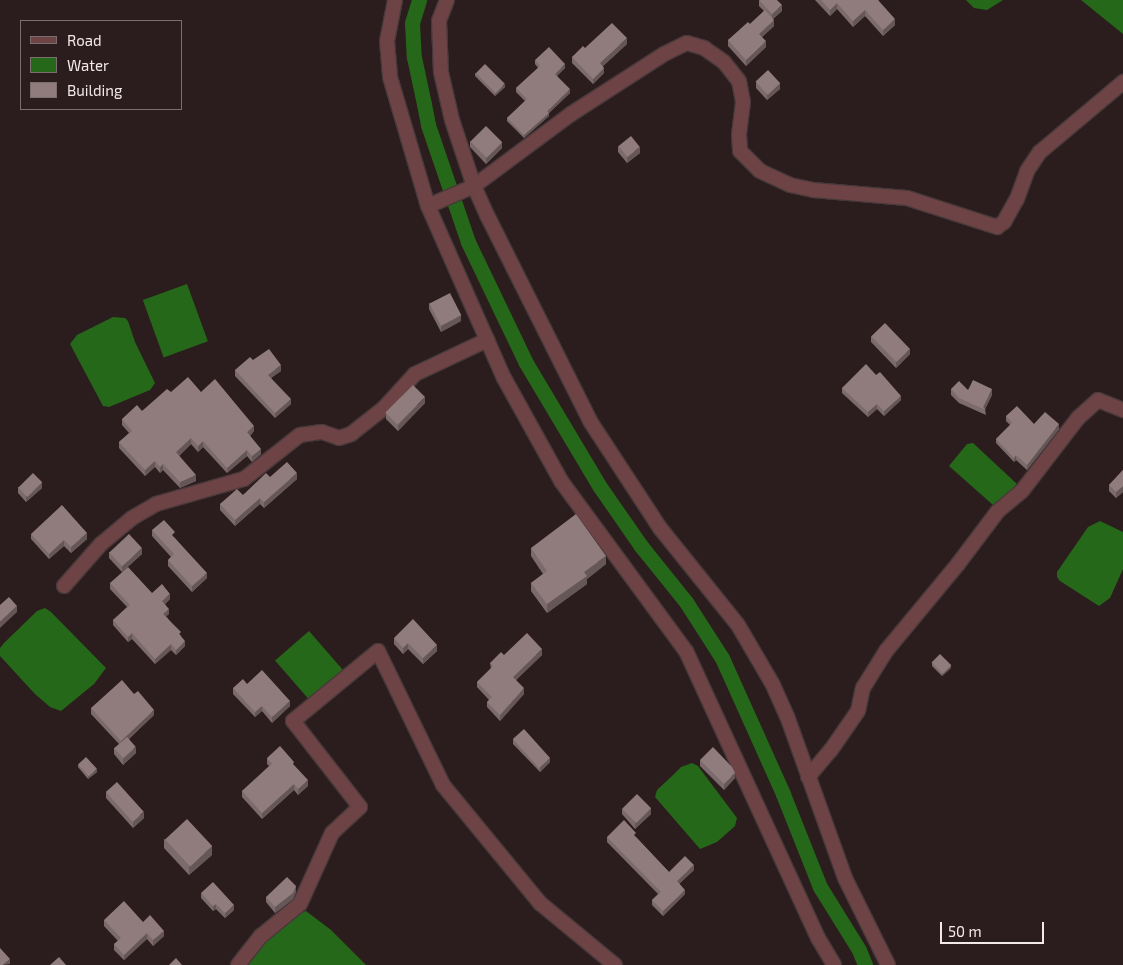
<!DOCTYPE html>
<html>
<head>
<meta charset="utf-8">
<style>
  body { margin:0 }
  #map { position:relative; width:1123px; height:965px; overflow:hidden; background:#2b1c1d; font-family:"Exo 2",sans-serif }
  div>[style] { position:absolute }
  .water>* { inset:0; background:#266819; transform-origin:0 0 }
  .canal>* { height:15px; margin:-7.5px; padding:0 7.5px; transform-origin:7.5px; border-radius:7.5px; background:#266819 }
  .roads { filter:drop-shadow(1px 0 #47393a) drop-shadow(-1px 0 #47393a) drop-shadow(0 1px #47393a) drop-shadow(0 -1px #47393a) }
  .minor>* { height:14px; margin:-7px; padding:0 7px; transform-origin:7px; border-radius:7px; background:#6d4345 }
  .wall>* { inset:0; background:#7c6b6c }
  .shaded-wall>* { inset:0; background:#655758 }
  .building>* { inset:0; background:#907c7d; transform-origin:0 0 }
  span { translate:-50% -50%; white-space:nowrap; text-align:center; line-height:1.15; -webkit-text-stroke:4px #2b1c1d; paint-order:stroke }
  .legend { position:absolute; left:20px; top:20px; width:162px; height:90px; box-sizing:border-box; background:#2b1c1d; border:1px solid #7b6e6f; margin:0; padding:6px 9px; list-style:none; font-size:15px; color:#f4e9ea }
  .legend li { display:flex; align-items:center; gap:10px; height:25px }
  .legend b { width:25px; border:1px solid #7b6e6f }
  .scale { position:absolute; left:940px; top:922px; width:104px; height:22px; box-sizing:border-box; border:2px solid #f4e9ea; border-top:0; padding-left:6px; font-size:15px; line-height:18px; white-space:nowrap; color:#f4e9ea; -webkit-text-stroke:4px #2b1c1d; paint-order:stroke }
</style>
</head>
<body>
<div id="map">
  <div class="water">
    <div style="clip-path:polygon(966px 0,1003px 0,987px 10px,974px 8px)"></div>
    <div style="clip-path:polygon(1081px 0,1123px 0,1123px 34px)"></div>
    <div style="left:187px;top:284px;width:61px;height:47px;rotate:70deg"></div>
    <div style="clip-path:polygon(113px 317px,125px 318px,128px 321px,135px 342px,155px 383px,150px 390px,109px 407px,103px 406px,70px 344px,77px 335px)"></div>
    <div style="clip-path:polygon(973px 443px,1017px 484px,999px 503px,993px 505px,949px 466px,967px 444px)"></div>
    <div style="clip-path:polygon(1100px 521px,1123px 532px,1123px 569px,1110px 598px,1099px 606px,1060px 581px,1057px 577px,1057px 572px,1088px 527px)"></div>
    <div style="clip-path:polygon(45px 608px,51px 612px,106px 668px,94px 684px,61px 711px,50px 707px,35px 694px,0 656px,0 648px,4px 643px,37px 611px)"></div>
    <div style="left:309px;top:631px;width:52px;height:45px;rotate:49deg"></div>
    <div style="clip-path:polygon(692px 763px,698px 766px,737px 818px,735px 826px,717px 842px,700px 849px,655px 797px,657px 790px,671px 777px,681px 767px)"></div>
    <div style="clip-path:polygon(306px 911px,331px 930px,366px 965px,246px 965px,260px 945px,298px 914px)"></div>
  </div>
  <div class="canal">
    <div style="left:419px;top:0;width:24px;rotate:107deg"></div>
    <div style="left:412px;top:23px;width:34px;rotate:87deg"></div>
    <div style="left:414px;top:57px;width:48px;rotate:78deg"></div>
    <div style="left:424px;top:104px;width:21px;rotate:79deg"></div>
    <div style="left:428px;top:125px;width:124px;rotate:71.1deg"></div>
    <div style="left:468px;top:242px;width:134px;rotate:64.4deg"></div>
    <div style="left:526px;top:363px;width:144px;rotate:59.2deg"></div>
    <div style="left:600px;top:487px;width:72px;rotate:55.2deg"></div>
    <div style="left:641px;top:546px;width:72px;rotate:51.2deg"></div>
    <div style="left:686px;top:602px;width:67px;rotate:57.3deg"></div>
    <div style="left:722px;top:658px;width:149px;rotate:65.8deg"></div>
    <div style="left:783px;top:794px;width:100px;rotate:68.3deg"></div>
    <div style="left:820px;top:887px;width:74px;rotate:58.2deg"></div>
    <div style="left:859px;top:950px;width:16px;rotate:68deg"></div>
  </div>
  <div class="roads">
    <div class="minor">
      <div style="left:395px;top:0;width:42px;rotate:101deg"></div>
      <div style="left:387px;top:41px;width:36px;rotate:85deg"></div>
      <div style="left:390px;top:77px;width:134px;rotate:73.6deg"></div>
      <div style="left:428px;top:206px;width:188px;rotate:66.2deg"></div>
      <div style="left:504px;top:378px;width:118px;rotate:61deg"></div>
      <div style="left:561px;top:481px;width:211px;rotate:53.7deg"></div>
      <div style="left:686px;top:651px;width:316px;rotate:65.3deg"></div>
      <div style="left:818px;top:938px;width:31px;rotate:59deg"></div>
      <div style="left:447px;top:0;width:22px;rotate:111deg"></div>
      <div style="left:439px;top:21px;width:51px;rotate:87.8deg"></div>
      <div style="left:441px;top:72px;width:49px;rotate:77.1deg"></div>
      <div style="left:452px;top:120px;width:70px;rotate:71.6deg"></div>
      <div style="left:474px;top:186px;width:32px;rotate:66deg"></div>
      <div style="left:487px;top:215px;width:230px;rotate:63.4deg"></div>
      <div style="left:590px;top:421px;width:128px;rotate:56.8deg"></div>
      <div style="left:660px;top:528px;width:124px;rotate:51.2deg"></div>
      <div style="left:738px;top:625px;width:69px;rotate:59.7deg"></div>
      <div style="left:773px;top:685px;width:34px;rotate:66deg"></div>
      <div style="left:787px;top:716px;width:172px;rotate:70.3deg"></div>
      <div style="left:845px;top:878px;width:97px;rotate:63.7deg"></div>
      <div style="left:428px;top:206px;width:50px;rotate:-23.5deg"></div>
      <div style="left:474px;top:186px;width:121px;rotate:-36.6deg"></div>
      <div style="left:571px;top:114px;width:111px;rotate:-32.8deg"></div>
      <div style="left:664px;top:54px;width:25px;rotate:-26deg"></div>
      <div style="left:687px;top:43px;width:18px;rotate:16deg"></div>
      <div style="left:704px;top:48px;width:24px;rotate:35deg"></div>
      <div style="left:724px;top:62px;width:24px;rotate:52deg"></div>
      <div style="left:739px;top:81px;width:21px;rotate:79deg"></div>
      <div style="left:743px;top:102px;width:33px;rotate:97deg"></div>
      <div style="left:739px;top:135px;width:16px;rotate:86deg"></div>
      <div style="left:740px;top:151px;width:28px;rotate:45deg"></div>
      <div style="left:760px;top:171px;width:33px;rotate:25deg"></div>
      <div style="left:790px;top:185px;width:24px;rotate:12deg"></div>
      <div style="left:813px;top:190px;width:94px;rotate:4.9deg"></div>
      <div style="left:907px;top:198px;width:95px;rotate:17.9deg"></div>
      <div style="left:997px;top:227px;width:9px;rotate:-36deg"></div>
      <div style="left:1004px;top:222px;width:26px;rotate:-61deg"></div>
      <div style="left:1017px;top:199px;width:30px;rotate:-70deg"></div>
      <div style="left:1027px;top:171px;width:23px;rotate:-56deg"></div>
      <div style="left:1040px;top:152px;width:109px;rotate:-40.1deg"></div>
      <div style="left:64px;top:586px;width:56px;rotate:-48.6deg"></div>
      <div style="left:101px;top:544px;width:40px;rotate:-40deg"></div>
      <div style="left:132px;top:518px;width:28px;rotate:-30deg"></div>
      <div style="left:156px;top:504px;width:91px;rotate:-15.9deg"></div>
      <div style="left:244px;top:479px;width:71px;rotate:-38.2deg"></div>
      <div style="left:300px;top:435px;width:22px;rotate:-8deg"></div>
      <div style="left:322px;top:432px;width:18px;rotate:19deg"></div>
      <div style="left:339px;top:438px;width:13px;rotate:-18deg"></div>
      <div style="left:351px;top:434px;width:42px;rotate:-38.2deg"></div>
      <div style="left:384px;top:408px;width:46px;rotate:-47.6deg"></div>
      <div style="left:415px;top:374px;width:80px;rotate:-25.3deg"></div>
      <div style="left:808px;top:777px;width:35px;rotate:-50deg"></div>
      <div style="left:831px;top:750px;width:47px;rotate:-55.3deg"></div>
      <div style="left:858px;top:711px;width:24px;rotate:-78deg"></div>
      <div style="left:863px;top:688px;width:44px;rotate:-58.1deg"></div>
      <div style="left:886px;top:651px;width:113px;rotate:-50.4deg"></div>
      <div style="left:958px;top:564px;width:66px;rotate:-53deg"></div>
      <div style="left:998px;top:511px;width:31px;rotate:-40deg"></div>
      <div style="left:1022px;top:491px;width:92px;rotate:-52.5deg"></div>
      <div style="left:1078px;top:418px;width:27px;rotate:-42deg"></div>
      <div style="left:1098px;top:400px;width:27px;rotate:22deg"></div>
      <div style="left:238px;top:965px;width:37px;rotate:-52deg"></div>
      <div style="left:261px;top:936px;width:50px;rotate:-39.4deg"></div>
      <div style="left:300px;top:904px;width:78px;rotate:-65.7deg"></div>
      <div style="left:332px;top:833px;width:38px;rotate:-43deg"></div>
      <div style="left:360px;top:807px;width:109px;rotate:-127.9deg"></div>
      <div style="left:293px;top:721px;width:110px;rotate:-39.5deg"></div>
      <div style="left:378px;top:651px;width:149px;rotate:64.1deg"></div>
      <div style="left:443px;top:785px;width:153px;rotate:50.6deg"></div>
      <div style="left:540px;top:903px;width:97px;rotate:39.6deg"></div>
    </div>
  </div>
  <div class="wall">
    <div style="clip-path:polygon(759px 0,782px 11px,773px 19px,774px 26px,762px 37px,766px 47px,746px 66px,728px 46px,728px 40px,750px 24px,764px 11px,759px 6px)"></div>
    <div style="clip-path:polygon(815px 0,878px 0,895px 25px,883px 36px,865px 16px,853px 27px,837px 9px,830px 16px)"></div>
    <div style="clip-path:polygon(627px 44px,603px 66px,604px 73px,593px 84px,572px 63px,572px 57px,585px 48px)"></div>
    <div style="clip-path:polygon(535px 60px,565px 68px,557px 76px,570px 93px,549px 113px,549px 116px,524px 138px,507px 121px,507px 118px,525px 101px,516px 92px,516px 88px,538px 68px,535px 64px)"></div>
    <div style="clip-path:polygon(475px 73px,505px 87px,495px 96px,475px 76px)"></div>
    <div style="clip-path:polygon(756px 82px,780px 89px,767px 100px,756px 88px)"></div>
    <div style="clip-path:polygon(470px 141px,502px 148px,486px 164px,470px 147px)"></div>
    <div style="clip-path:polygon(618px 146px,640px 153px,627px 163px,618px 152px)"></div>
    <div style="clip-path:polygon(429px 303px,461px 321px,441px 332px,429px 309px)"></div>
    <div style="clip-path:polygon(871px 336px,910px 354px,896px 368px,871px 342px)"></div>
    <div style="clip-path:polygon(253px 360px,281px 371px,271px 378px,291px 404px,275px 418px,235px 376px,235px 370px)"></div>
    <div style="clip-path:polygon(876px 375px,901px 400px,884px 416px,877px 409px,868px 417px,842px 393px,842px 388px)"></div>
    <div style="clip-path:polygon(951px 389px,968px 390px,992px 395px,985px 409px,986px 415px,959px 403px,951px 395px)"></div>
    <div style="clip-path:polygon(171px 392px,201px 392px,254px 431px,250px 436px,261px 454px,252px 462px,247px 456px,227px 473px,203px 447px,198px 452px,191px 444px,179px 456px,196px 481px,180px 488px,163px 470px,160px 473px,155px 467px,145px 476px,119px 448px,119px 442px,129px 433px,122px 425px,122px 419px,142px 411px)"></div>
    <div style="clip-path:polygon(425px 403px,398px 431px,386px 419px,386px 413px)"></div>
    <div style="clip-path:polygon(1006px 416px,1034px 424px,1059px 429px,1027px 470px,1016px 460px,1014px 462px,996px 443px,996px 439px,1010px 425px,1006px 421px)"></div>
    <div style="clip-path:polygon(1123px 470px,1123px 492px,1116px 498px,1109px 491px,1109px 485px)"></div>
    <div style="clip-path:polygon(270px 477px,297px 479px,264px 508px,260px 504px,235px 526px,220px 510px,220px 504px,243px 495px)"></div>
    <div style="clip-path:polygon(18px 487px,42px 488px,26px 502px,18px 493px)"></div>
    <div style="clip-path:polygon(152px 530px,175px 538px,207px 578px,192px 592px,168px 566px,168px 560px,171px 557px,152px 536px)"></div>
    <div style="clip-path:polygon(31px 534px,87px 539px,71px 553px,64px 546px,49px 559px,31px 539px)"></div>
    <div style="clip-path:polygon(531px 548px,606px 564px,587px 579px,587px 584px,547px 613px,531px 591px,531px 583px,543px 574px,531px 556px)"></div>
    <div style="clip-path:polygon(109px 552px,142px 554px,122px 572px,109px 558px)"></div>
    <div style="clip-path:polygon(110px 583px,152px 593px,170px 599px,165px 604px,169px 614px,166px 616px,181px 636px,185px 646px,176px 655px,171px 650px,155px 664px,132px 639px,128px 642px,113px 625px,113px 620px,127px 607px,110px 589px)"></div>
    <div style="clip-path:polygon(394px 638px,437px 651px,423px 664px,408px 649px,403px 654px,394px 644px)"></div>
    <div style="clip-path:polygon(504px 655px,542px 655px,516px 680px,524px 694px,500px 721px,487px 707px,487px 702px,489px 700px,477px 687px,477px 682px,491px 669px,490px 663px)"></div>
    <div style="clip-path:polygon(932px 663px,951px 668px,942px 676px,932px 666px)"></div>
    <div style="clip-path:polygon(247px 684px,290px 706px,272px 723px,262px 711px,255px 717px,233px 694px,233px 688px)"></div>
    <div style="clip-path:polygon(134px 694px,154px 715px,129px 739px,136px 753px,123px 765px,114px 754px,114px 748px,119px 744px,91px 714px,91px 708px)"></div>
    <div style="clip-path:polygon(513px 739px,550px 762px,540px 772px,513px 744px)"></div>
    <div style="clip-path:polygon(267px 758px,294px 766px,308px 786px,298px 795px,294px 790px,262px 819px,242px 797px,242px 791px,269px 766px,267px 764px)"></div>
    <div style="clip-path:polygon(700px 760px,735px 778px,724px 790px,700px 766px)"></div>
    <div style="clip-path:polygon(78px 765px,97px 772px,88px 779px,78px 767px)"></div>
    <div style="clip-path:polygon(106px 792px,144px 818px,133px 828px,106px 798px)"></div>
    <div style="clip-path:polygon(622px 809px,651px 814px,635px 829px,622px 814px)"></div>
    <div style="clip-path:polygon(607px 837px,636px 837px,669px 872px,694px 870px,679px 884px,685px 894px,663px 916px,652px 905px,652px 900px,658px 894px,607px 842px)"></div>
    <div style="clip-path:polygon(164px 839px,212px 855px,189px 875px,164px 848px)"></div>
    <div style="clip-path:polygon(296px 892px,293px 899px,275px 913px,266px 902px,266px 897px)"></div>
    <div style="clip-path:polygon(201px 893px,234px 910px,225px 918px,216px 909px,213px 911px,201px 898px)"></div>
    <div style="clip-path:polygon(104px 920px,143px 922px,164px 936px,153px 946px,147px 939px,124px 960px,114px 950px,114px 944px,118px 941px,104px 926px)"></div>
  </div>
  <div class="shaded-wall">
    <div style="clip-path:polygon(837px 3px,837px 9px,830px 16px,830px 10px)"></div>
    <div style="clip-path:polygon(782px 5px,782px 11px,772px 20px,772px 14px)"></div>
    <div style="clip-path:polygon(865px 10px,865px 16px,853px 27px,853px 21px)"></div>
    <div style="clip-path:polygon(895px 19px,895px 25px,883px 36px,883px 30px)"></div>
    <div style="clip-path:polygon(774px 20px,774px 26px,759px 40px,759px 34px)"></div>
    <div style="clip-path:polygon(627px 38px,627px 44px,600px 69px,600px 63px)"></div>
    <div style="clip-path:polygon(766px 41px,766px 47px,746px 66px,746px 60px)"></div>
    <div style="clip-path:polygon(565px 64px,565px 68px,555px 77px,555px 74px)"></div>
    <div style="clip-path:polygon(604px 68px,604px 73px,593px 84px,593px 79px)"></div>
    <div style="clip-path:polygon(780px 83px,780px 89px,767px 100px,767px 94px)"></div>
    <div style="clip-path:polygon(505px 84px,505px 87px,495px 96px,495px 94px)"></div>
    <div style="clip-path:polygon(570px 89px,570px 93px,549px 113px,549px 116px,524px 138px,524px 135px)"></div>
    <div style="clip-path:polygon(502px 142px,502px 148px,486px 164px,486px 158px)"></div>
    <div style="clip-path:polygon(640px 147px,640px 153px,627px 163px,627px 157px)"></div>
    <div style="clip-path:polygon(461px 315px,461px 321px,441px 332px,441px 326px)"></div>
    <div style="clip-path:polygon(910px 349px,910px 354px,896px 368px,896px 362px)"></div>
    <div style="clip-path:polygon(281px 365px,281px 371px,268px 380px,268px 375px)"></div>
    <div style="clip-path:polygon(992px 389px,992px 395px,985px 409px,983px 407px)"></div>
    <div style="clip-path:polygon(901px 396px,901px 400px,884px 416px,884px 411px)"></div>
    <div style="clip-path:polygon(425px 397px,425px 403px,398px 431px,398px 425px)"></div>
    <div style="clip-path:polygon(291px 399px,291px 404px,275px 418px,275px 413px)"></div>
    <div style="clip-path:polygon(877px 404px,877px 409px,868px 417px,868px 412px)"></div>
    <div style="clip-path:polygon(1059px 424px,1059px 429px,1027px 470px,1027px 465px)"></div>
    <div style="clip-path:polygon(254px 426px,254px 431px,247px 438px,247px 432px)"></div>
    <div style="clip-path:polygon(191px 438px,191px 444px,176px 458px,176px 452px)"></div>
    <div style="clip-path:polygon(203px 441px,203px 447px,198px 452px,198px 446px)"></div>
    <div style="clip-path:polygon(261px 449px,261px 454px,252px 462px,252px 456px)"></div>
    <div style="clip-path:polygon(247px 450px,247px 456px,227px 473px,227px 468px)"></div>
    <div style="clip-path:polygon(1016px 455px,1016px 460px,1014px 462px,1014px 458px)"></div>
    <div style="clip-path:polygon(155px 461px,155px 467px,145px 476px,145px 470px)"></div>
    <div style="clip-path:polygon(163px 464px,163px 470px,160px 473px,160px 467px)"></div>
    <div style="clip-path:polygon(297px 473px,297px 479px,264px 508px,264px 502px)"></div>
    <div style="clip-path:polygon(196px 475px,196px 481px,180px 488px,180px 482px)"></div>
    <div style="clip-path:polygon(42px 482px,42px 488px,26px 502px,26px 496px)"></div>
    <div style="clip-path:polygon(1123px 486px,1123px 492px,1116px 498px,1116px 492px)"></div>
    <div style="clip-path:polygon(260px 498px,260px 504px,235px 526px,235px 520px)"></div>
    <div style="clip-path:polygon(87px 533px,87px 539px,71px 553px,71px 547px)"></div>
    <div style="clip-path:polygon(64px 540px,64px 546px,49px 559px,49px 554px)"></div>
    <div style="clip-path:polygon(142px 548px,142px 554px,122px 572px,122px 566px)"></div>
    <div style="clip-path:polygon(606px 556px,606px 564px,587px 579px,587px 584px,547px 613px,547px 604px,584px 572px)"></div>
    <div style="clip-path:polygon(207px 573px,207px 578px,192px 592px,192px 586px)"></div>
    <div style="clip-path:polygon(170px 594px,170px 599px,162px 607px,162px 601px)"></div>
    <div style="clip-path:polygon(17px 606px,17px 612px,0 628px,0 622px)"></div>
    <div style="clip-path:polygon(169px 609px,169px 614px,163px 619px,163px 614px)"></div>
    <div style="clip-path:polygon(132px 633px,132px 639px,128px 642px,128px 637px)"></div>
    <div style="clip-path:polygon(185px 641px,185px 646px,176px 655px,176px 650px)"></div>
    <div style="clip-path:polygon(408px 643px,408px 649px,403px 654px,403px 648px)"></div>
    <div style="clip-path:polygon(171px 644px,171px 650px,155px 664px,155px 659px)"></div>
    <div style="clip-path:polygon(437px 645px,437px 651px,423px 664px,423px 658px)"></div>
    <div style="clip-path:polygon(542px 649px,542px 655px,513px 683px,513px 677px)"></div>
    <div style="clip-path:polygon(951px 665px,951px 668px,942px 676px,942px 673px)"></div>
    <div style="clip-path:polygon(524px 688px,524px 694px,500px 721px,500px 715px)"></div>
    <div style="clip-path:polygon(290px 701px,290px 706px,272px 723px,272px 717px)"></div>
    <div style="clip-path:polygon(262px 706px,262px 711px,255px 717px,255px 712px)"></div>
    <div style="clip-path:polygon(154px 710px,154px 715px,121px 746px,121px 741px)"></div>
    <div style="clip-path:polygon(136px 747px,136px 753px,123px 765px,123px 759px)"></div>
    <div style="clip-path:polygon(550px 758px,550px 762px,540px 772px,540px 767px)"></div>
    <div style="clip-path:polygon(97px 769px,97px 772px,88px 779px,88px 776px)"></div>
    <div style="clip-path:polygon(735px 773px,735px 778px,724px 790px,724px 784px)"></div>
    <div style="clip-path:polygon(308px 780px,308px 786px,298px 795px,298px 789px)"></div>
    <div style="clip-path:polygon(294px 784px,294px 790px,262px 819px,262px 813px)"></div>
    <div style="clip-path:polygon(651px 808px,651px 814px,635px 829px,635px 823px)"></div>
    <div style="clip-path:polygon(144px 812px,144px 818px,133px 828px,133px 822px)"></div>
    <div style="clip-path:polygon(212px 846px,212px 855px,189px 875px,189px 867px)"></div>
    <div style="clip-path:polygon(694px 865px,694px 870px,677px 886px,677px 881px)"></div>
    <div style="clip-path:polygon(296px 886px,296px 892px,293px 899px,275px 913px,275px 907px)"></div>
    <div style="clip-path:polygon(685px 890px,685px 894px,663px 916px,663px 911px)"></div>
    <div style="clip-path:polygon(216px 904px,216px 909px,213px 911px,213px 906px)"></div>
    <div style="clip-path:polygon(234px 905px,234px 910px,225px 918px,225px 913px)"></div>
    <div style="clip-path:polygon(164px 931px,164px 936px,153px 946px,153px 940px)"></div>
    <div style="clip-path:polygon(147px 933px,147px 939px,124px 960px,124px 955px)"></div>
    <div style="clip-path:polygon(10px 959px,10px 964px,3px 965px)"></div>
  </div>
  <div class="building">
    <div style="clip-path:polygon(759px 0,777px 0,782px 5px,772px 14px)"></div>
    <div style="clip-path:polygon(821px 0,878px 0,895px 19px,883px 30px,865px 10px,853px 21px,837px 3px,830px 10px)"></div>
    <div style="clip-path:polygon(765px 10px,774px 20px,759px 34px,766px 41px,746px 60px,728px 40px,748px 22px,750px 24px)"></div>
    <div style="clip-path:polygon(612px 23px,627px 38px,600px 63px,604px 68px,593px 79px,572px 57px,583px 46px,585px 48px)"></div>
    <div style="clip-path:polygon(549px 47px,565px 64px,555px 74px,570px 89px,547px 111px,549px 113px,524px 135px,507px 118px,527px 99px,516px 88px,540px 66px,535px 60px)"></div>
    <div style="left:485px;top:64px;width:28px;height:13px;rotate:45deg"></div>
    <div style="left:768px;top:70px;width:18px;height:17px;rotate:47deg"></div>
    <div style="left:486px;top:126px;width:23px;height:22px;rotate:45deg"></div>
    <div style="left:631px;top:136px;width:14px;height:16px;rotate:51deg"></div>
    <div style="left:450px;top:293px;width:25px;height:23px;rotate:63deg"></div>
    <div style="left:885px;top:323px;width:36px;height:19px;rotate:46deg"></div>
    <div style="clip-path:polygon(269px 349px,281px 365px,268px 375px,291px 399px,275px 413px,235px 370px,250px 357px,253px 360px)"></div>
    <div style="clip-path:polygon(866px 364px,876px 375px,880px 372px,901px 396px,884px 411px,877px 404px,868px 412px,842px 388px)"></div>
    <div style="clip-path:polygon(188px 377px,201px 392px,215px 379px,254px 426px,247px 432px,261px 449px,252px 456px,247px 450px,227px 468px,203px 441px,198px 446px,191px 438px,176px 452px,196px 475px,180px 482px,163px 464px,160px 467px,155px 461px,145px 470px,119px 442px,132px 431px,122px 419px,137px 405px,142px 411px,167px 389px,171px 392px)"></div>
    <div style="clip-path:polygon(973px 380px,992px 389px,983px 407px,986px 410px,959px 398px,951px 389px,959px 381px,968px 390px)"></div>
    <div style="left:413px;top:385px;width:17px;height:39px;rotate:45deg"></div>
    <div style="clip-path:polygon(1017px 406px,1034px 424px,1045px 412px,1059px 424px,1027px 465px,1016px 455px,1014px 458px,996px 439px,1012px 423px,1006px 416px)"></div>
    <div style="clip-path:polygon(287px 462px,297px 473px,264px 502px,260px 498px,235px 520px,220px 504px,237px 489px,243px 495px,266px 473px,270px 477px)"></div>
    <div style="clip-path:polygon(1123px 470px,1123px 486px,1116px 492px,1109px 485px)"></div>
    <div style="left:33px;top:473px;width:13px;height:21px;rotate:45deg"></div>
    <div style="clip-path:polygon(62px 505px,87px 533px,71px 547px,64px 540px,49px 554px,31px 534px)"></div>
    <div style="clip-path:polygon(576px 514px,606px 556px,584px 572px,587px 576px,547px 604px,531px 583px,547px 571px,531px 548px)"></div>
    <div style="clip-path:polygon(164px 520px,175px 532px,172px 535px,207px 573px,192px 586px,168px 560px,174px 554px,152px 530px)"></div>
    <div style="left:129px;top:534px;width:19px;height:27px;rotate:47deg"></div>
    <div style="clip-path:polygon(128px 567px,152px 593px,162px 584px,170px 594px,162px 601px,169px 609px,163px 614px,181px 632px,179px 634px,185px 641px,176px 650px,171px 644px,155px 659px,132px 633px,128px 637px,113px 620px,130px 605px,110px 583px)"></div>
    <div style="clip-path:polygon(9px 597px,17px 606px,0 622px,0 605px)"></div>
    <div style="clip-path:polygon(413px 619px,437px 645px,423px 658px,408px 643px,403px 648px,394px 638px)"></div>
    <div style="clip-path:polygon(527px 633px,542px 649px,513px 677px,524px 688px,500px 715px,487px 702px,492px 697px,477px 682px,493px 666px,490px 663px,501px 652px,504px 655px)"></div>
    <div style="left:940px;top:654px;width:16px;height:12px;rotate:45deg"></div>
    <div style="clip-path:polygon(262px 670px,290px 701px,272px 717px,262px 706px,255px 712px,233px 688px,243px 679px,247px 684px)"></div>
    <div style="clip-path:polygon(122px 680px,134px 694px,138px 691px,154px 710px,121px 741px,91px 708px)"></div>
    <div style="left:524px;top:729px;width:39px;height:15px;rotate:48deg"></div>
    <div style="left:127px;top:737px;width:13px;height:17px;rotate:48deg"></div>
    <div style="clip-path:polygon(280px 746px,294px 762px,293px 764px,308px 780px,298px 789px,294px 784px,262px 813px,242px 791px,272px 764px,267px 758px)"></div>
    <div style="clip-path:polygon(713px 747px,732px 767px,735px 773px,724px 784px,700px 760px)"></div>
    <div style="left:86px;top:757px;width:16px;height:11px;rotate:47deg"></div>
    <div style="left:117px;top:782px;width:40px;height:15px;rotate:48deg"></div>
    <div style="left:637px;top:794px;width:20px;height:21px;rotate:45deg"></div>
    <div style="left:187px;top:819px;width:37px;height:30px;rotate:47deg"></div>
    <div style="clip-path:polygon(624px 820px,636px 833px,634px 835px,669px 872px,685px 856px,694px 865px,677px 881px,685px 890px,663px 911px,652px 900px,661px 892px,607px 837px)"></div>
    <div style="clip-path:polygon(287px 877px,296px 886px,293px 893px,275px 907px,266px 897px)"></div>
    <div style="clip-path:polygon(213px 882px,234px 905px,225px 913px,216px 904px,213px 906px,201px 893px)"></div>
    <div style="clip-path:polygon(124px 901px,143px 922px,150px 915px,164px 931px,153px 940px,147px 933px,124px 955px,114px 944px,121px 938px,104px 920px)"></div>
    <div style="clip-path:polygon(0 948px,10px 959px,3px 965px,0 965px)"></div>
    <div style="clip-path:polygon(59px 957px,66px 965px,50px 965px)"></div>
    <div style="clip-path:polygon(176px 958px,182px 965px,169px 965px)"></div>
  </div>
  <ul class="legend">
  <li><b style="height:6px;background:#6d4345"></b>Road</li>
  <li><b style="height:14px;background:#266819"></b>Water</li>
  <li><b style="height:14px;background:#907c7d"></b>Building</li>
  </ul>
  <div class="scale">50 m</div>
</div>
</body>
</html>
